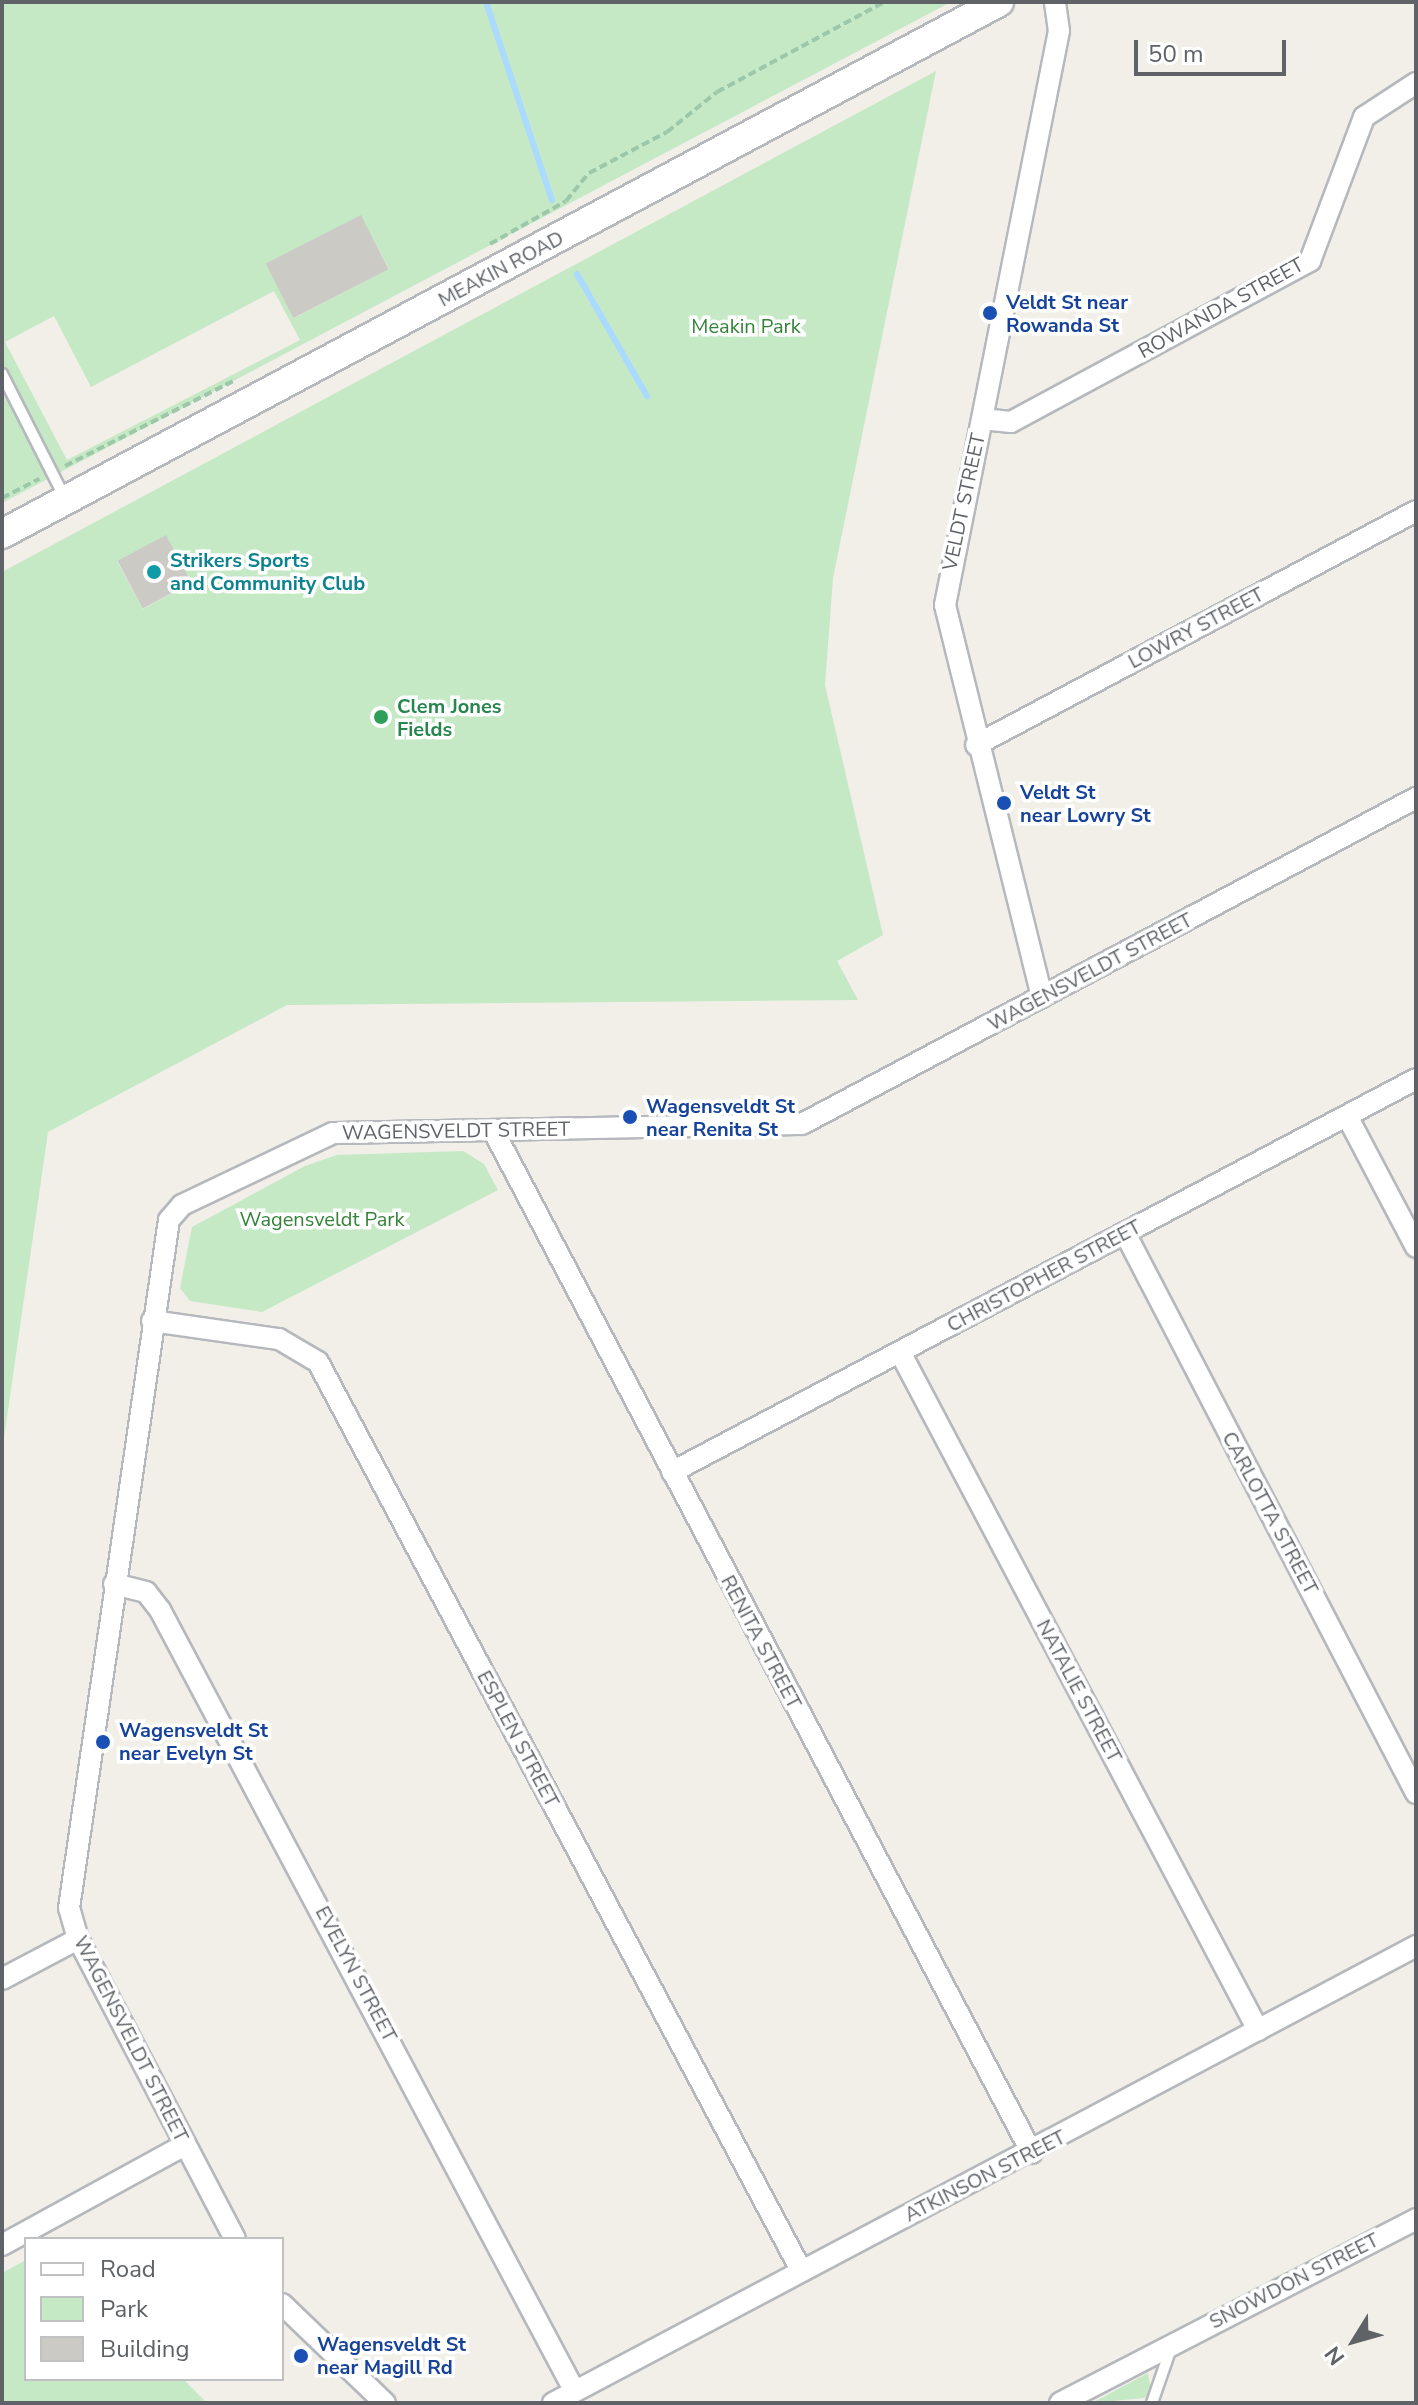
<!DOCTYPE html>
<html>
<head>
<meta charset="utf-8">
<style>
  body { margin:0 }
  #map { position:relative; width:1418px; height:2405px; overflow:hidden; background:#f1efe8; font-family:"Nunito Sans",sans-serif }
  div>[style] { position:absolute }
  .green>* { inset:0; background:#c5e8c5 }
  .stream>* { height:6px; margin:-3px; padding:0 3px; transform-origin:3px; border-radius:3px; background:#aadaff }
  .building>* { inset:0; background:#cccac5; transform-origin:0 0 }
  .path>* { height:4px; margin-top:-2px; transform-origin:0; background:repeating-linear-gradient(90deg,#9cc7a9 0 8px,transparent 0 12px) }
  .roads { filter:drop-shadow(2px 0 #b5b8bc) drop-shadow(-2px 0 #b5b8bc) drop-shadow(0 2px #b5b8bc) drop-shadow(0 -2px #b5b8bc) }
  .lane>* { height:10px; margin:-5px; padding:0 5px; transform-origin:5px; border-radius:5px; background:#fff }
  .street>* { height:20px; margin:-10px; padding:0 10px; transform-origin:10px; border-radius:10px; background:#fff }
  .secondary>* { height:28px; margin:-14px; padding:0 14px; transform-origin:14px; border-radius:14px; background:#fff }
  .dots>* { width:22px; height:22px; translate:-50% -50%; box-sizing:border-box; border:4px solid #fff; border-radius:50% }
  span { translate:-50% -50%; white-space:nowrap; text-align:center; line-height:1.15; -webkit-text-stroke:7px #fff; paint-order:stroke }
  .street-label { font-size:20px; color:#5f6368 }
  .transit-label { font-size:20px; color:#164399; font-weight:700 }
  .left { translate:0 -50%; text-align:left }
  .park-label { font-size:20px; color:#348238 }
  .culture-label { font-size:20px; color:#0d838f; font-weight:700 }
  .leisure-label { font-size:20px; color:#27864d; font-weight:700 }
  .frame { position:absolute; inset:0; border:4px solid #5f6368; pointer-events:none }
  .legend { position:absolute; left:24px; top:2237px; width:260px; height:144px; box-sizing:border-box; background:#fff; border:2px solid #bfc1c3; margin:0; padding:10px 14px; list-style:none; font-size:24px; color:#5f6368 }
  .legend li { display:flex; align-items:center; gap:16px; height:40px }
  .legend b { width:40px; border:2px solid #bfc1c3 }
  .north { position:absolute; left:1314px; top:2301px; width:80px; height:80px; -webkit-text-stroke:6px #fff; paint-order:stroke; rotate:233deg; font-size:22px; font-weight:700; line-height:32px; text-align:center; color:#5f6368 }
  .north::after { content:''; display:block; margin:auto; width:28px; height:36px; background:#5f6368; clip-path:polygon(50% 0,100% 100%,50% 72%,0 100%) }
  .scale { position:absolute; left:1134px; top:40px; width:152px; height:36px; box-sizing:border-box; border:4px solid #5f6368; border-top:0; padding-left:10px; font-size:24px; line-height:28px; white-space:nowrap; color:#5f6368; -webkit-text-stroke:6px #fff; paint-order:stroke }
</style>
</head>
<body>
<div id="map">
  <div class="green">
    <div style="clip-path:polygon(evenodd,2px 2px,951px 2px,2px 503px,2px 2px,361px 216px,389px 269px,294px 318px,361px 216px,2px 2px,274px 291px,300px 340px,67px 460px,5px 342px,54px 316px,91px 387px,274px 291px)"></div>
    <div style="clip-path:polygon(evenodd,936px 71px,833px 578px,825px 685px,883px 935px,837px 961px,858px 1000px,287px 1005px,48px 1132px,2px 1452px,2px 572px,936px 71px,165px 536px,191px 583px,143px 609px,117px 561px,165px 536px)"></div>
    <div style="clip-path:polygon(463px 1151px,484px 1164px,498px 1190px,262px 1312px,190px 1301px,180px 1288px,192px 1227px,305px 1166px,337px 1155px)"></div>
    <div style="clip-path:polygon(26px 2260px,26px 2379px,183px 2379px,207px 2403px,2px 2403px,2px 2273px)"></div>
    <div style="clip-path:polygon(1148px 2373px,1151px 2392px,1144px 2398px,1092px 2403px)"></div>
  </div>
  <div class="stream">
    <div style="left:486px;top:2px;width:209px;rotate:71.6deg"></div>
    <div style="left:577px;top:274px;width:141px;rotate:60.2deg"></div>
  </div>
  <div class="building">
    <div style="left:361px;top:215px;width:61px;height:107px;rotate:63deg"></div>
    <div style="left:166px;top:535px;width:54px;height:55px;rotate:62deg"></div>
  </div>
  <div class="path">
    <div style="left:490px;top:244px;width:87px;rotate:-29.5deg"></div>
    <div style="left:566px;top:201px;width:36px;rotate:-51deg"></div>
    <div style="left:589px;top:173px;width:88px;rotate:-27.7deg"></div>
    <div style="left:667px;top:132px;width:64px;rotate:-38.7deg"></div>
    <div style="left:717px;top:92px;width:190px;rotate:-28.3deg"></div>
    <div style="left:65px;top:466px;width:191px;rotate:-26.8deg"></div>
    <div style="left:2px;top:498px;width:42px;rotate:-27.2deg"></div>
  </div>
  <div class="roads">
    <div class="lane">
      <div style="left:2px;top:374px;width:139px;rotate:63.1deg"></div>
      <div style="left:1152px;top:2403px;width:58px;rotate:-70.9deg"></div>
    </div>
    <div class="street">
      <div style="left:982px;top:419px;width:29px;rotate:6deg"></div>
      <div style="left:1011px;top:422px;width:340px;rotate:-28.3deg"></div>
      <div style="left:1310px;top:261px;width:154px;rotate:-69.4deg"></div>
      <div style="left:1364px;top:117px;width:62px;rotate:-33.2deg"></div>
      <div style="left:976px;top:745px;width:498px;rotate:-28deg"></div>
      <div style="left:1042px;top:997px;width:404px;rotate:-103.9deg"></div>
      <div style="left:945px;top:605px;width:585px;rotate:-78.77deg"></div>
      <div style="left:1059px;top:31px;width:29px;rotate:-98deg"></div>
      <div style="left:1347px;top:1116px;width:148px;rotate:62.2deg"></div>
      <div style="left:493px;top:1130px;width:1156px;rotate:62.22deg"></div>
      <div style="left:1125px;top:1233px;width:631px;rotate:62.54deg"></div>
      <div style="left:152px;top:1321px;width:128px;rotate:8.1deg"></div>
      <div style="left:279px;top:1339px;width:45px;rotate:30.5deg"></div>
      <div style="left:318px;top:1362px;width:1028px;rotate:61.99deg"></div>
      <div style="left:900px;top:1352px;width:767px;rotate:62.16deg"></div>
      <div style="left:672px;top:1472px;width:841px;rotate:-27.84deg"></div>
      <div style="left:114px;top:1584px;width:33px;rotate:14deg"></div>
      <div style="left:146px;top:1592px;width:23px;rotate:52deg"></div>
      <div style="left:160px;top:1610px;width:883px;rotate:62.04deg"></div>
      <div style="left:2px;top:1979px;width:86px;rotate:-27.8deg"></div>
      <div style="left:235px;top:2239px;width:339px;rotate:-117.6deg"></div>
      <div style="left:78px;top:1939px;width:32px;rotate:-106deg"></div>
      <div style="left:69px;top:1908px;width:695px;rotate:-81.73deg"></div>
      <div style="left:169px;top:1220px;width:20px;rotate:-49deg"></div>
      <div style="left:182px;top:1205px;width:167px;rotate:-25.5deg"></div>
      <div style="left:333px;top:1133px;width:469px;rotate:-1.1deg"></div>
      <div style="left:802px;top:1124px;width:695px;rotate:-27.97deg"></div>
      <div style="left:2px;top:2245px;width:209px;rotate:-28.7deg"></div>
      <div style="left:282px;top:2304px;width:143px;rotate:43.9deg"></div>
      <div style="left:553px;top:2403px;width:977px;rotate:-27.9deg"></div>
      <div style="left:1060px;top:2403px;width:401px;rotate:-27.3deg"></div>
    </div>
    <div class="secondary">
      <div style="left:2px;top:534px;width:1130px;rotate:-28.08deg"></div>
    </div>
  </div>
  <div class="dots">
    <div style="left:990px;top:313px;background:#1a4fb4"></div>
    <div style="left:154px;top:572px;background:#0f9aa8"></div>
    <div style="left:381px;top:717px;background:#2e9e5b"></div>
    <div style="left:1004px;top:803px;background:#1a4fb4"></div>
    <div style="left:630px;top:1117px;background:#1a4fb4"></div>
    <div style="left:103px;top:1742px;background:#1a4fb4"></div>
    <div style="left:301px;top:2356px;background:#1a4fb4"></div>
  </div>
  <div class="street-label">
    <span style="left:501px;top:269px;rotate:-28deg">MEAKIN ROAD</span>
    <span style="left:1221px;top:308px;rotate:-29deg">ROWANDA STREET</span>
    <span style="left:964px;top:502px;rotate:-78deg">VELDT STREET</span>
    <span style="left:1196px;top:628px;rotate:-28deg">LOWRY STREET</span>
    <span style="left:1090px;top:972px;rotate:-28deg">WAGENSVELDT STREET</span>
    <span style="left:456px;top:1131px;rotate:-1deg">WAGENSVELDT STREET</span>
    <span style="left:1044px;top:1276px;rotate:-28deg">CHRISTOPHER STREET</span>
    <span style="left:1270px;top:1513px;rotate:62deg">CARLOTTA STREET</span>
    <span style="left:761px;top:1642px;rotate:62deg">RENITA STREET</span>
    <span style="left:1079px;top:1691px;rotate:62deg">NATALIE STREET</span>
    <span style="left:518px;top:1739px;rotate:62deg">ESPLEN STREET</span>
    <span style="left:356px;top:1974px;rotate:62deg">EVELYN STREET</span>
    <span style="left:131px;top:2039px;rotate:63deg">WAGENSVELDT STREET</span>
    <span style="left:985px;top:2176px;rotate:-27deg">ATKINSON STREET</span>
    <span style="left:1294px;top:2281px;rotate:-27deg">SNOWDON STREET</span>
  </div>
  <div class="transit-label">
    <span class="left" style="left:1006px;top:314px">Veldt St near<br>Rowanda St</span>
    <span class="left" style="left:1020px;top:804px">Veldt St<br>near Lowry St</span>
    <span class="left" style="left:646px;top:1118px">Wagensveldt St<br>near Renita St</span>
    <span class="left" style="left:119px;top:1742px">Wagensveldt St<br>near Evelyn St</span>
    <span class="left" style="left:317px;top:2356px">Wagensveldt St<br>near Magill Rd</span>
  </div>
  <div class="park-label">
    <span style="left:746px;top:326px">Meakin Park</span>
    <span style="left:322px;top:1219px">Wagensveldt Park</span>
  </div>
  <div class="culture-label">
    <span class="left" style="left:170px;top:572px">Strikers Sports<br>and Community Club</span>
  </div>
  <div class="leisure-label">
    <span class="left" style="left:397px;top:718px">Clem Jones<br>Fields</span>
  </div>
  <div class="frame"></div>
  <ul class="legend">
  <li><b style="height:10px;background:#fff"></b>Road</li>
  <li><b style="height:22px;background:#c5e8c5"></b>Park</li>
  <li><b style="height:22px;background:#cccac5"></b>Building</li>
  </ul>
  <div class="north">N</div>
  <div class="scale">50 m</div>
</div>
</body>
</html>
